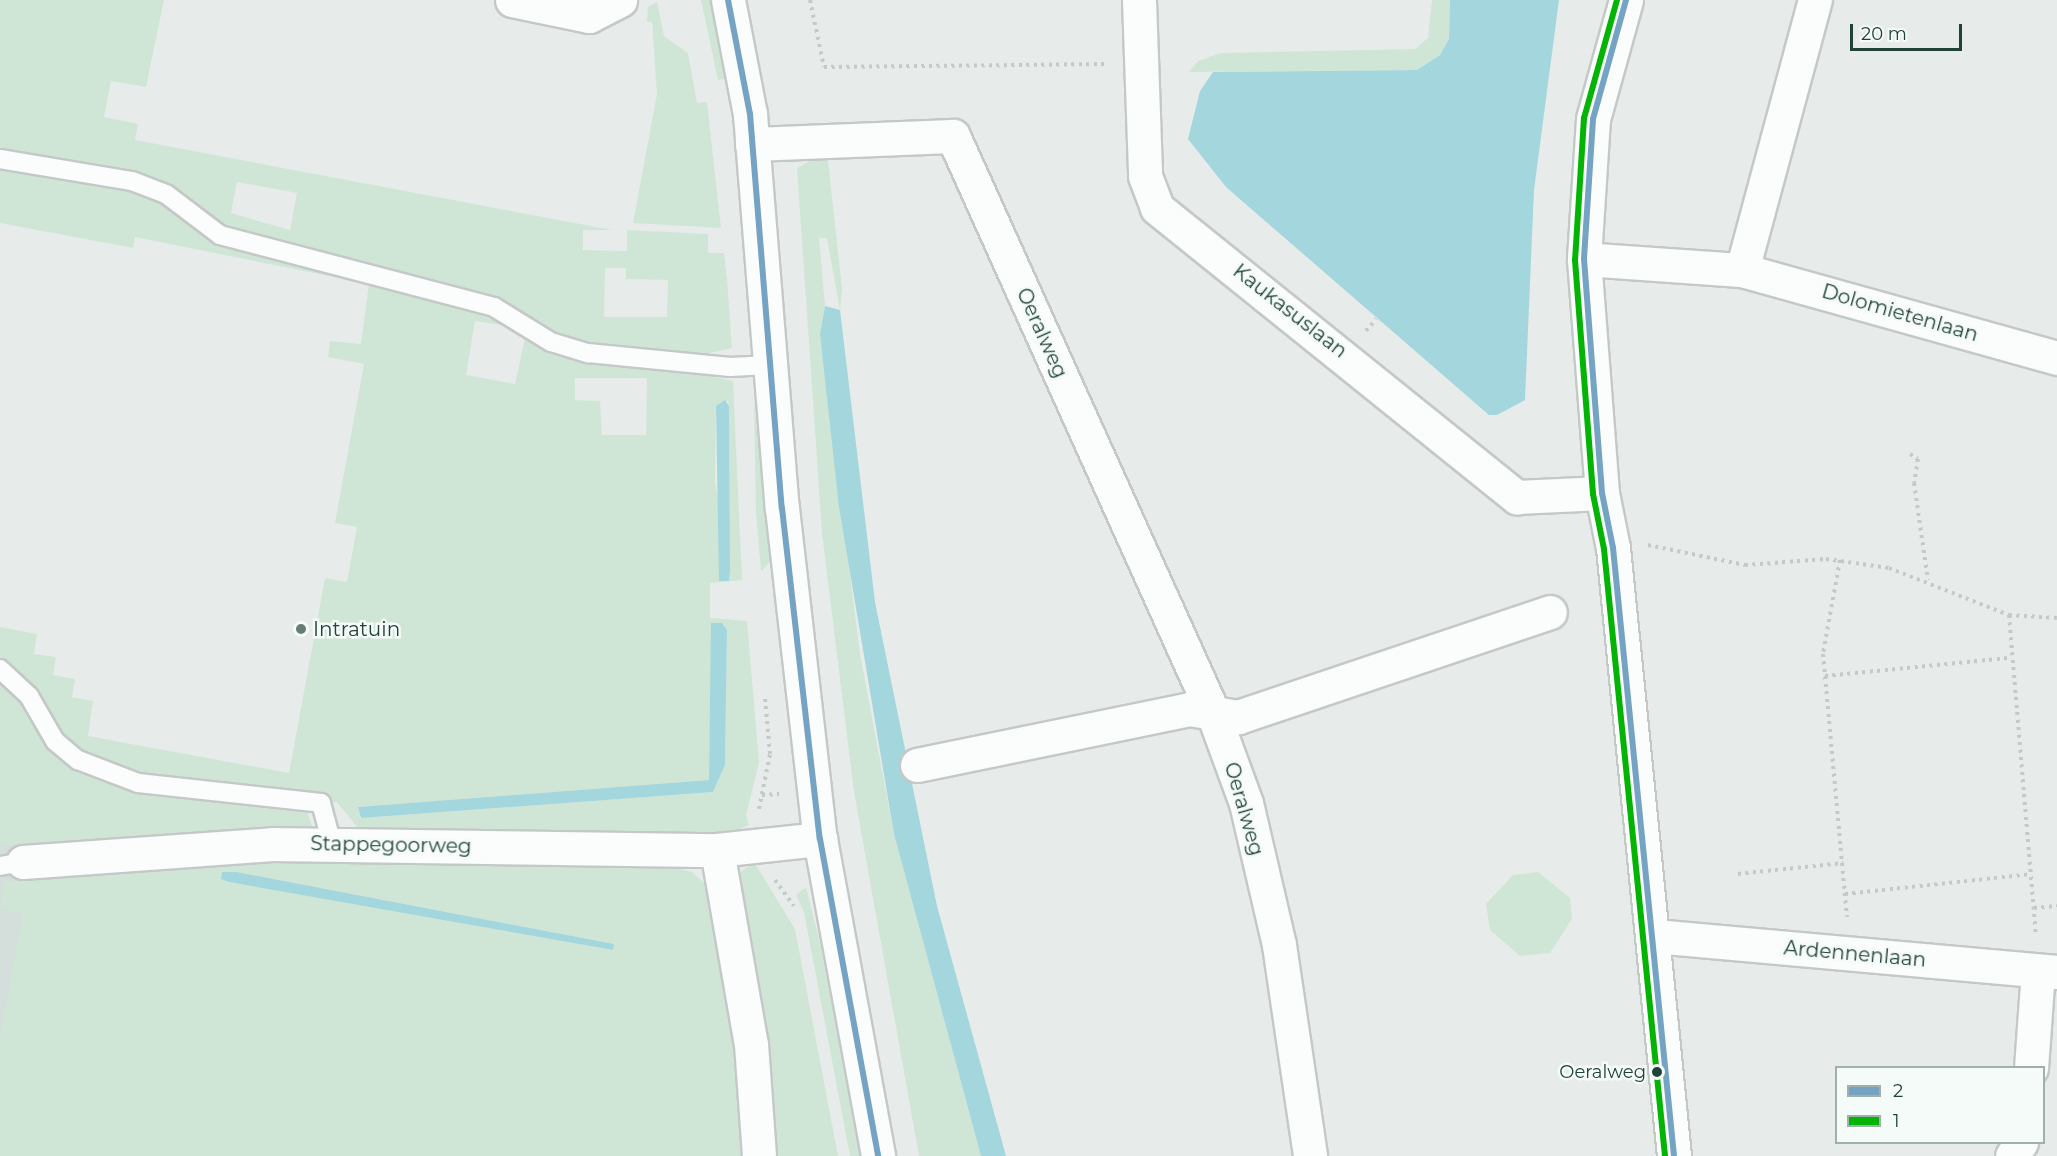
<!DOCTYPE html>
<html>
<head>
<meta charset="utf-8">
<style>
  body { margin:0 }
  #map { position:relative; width:2057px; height:1156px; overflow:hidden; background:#e7ecea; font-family:Montserrat,sans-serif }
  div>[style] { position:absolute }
  .built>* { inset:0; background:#d4deda }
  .green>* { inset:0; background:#cfe6d6 }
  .water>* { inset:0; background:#a4d6dd }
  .path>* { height:4px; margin-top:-2px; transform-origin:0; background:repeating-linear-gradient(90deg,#c2cbc9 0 3px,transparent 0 7.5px) }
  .roads { filter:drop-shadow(2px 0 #c4c9c7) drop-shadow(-2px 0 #c4c9c7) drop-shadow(0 2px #c4c9c7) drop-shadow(0 -2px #c4c9c7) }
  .service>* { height:18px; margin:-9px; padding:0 9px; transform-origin:9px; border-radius:9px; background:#fbfcfc }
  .minor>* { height:33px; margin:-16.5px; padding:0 16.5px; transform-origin:16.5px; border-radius:16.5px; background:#fbfcfc }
  .tertiary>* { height:33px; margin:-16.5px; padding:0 16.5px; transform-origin:16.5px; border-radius:16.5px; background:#fbfcfc }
  .bus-1>* { height:6px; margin:-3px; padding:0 3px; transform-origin:3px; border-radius:3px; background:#75a3c4 }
  .bus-2>* { height:6px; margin:-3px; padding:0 3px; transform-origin:3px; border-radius:3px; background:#04b404 }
  .dots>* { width:16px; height:16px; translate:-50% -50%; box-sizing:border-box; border:3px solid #f5fbf8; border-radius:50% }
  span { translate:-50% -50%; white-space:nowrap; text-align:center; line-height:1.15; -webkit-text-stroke:5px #f5fbf8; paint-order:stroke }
  .bus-label { font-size:18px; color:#214239 }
  .right { translate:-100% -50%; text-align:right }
  .street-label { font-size:20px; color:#214239 }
  .poi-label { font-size:20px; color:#214239 }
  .left { translate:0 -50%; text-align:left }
  .legend { position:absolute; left:1835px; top:1066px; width:210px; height:78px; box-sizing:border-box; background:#f5fbf8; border:2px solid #a0b1ac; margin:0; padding:8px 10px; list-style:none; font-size:18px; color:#214239 }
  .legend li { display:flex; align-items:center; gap:12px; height:30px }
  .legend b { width:30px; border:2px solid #a0b1ac }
  .scale { position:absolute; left:1850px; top:24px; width:112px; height:27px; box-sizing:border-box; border:3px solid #214239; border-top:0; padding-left:8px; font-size:18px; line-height:21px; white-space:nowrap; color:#214239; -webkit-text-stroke:4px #f5fbf8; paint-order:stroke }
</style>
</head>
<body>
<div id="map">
  <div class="built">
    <div style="clip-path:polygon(0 743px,56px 867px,0 1099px)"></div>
  </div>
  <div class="green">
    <div style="clip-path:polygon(evenodd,0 0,164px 0,146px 87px,111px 81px,104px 117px,138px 124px,135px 140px,612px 230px,583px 230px,583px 250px,627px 251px,627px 230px,708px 234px,708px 253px,724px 253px,727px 279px,732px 348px,710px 353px,710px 376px,733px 381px,742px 580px,710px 583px,710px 618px,747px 621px,759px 763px,746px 815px,749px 825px,726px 835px,357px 827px,337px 802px,305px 805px,312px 826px,0 845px,0 627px,37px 634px,34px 654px,56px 657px,53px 675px,75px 679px,72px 697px,93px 701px,88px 736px,289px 773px,325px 578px,347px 582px,357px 527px,335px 523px,364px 364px,328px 357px,330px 341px,361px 344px,369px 284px,135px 237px,133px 248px,0 223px,0 0,237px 182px,297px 193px,290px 230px,231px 213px,237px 182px,0 0,605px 268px,626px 268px,626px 279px,668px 280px,667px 317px,604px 317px,605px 268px,0 0,475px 321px,527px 329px,515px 384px,466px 375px,475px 321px,0 0,575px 378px,647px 378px,646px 435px,602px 435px,600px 401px,575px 400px,575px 378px,0 0,728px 401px,729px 406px,730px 570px,715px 482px,716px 406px,728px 401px,0 0,712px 623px,722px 623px,727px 630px,725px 765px,713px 792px,360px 818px,359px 807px,709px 780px,712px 623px)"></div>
    <div style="clip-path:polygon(701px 0,711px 0,726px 79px,718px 80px)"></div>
    <div style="clip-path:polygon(1432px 0,1450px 0,1449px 39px,1440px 55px,1417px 70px,1189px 72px,1198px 61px,1221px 53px,1415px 49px,1428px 38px)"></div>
    <div style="clip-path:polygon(657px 2px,664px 36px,688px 53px,697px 103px,707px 102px,721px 228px,633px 223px,657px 94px,652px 22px,647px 22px,648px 7px)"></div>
    <div style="clip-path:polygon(827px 152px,842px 288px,840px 310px,827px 238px,819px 238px,825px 306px,820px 334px,860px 654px,894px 834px,981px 1156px,919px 1156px,854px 792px,822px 533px,797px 168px)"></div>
    <div style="clip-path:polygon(754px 400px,770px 562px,761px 571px,756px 512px)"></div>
    <div style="clip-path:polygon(evenodd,271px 859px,660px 864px,692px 872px,713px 891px,752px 1156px,0 1156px,0 1038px,23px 914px,0 908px,5px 882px,271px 859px,237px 872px,614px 944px,612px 950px,221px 879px,237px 872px)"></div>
    <div style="clip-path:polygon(754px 862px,795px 929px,838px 1156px,768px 1156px,734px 877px)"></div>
    <div style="clip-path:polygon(1538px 872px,1570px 898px,1572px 919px,1550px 953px,1520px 956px,1490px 930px,1486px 904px,1513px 875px)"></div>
    <div style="clip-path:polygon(806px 887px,820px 943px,860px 1156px,850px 1156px,804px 912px,796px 895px)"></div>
  </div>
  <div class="water">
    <div style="clip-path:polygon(1450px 0,1559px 0,1534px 190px,1525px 400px,1497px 415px,1489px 415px,1226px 187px,1188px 139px,1200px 91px,1213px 72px,1417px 70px,1440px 55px,1449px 39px)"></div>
    <div style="clip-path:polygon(825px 306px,840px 310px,875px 602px,937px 906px,1006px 1156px,981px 1156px,894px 834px,839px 507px,820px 334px)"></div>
    <div style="clip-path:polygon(725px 400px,729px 406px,730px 570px,729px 581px,719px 581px,716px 406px)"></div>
    <div style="clip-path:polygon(711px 623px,722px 623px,727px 630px,725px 765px,713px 792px,361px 818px,358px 807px,709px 780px)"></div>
    <div style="clip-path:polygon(222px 872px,237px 872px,614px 944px,613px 950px,229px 882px,221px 879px)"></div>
  </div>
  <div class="path">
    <div style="left:810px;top:0;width:68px;rotate:78.2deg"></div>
    <div style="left:824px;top:67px;width:281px;rotate:-0.6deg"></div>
    <div style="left:1366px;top:331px;width:16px;rotate:-50deg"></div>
    <div style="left:1910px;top:454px;width:9px;rotate:32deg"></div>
    <div style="left:1918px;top:459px;width:24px;rotate:99deg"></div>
    <div style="left:1914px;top:483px;width:98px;rotate:81.8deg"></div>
    <div style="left:1648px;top:545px;width:99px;rotate:11.7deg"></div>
    <div style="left:1745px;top:565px;width:81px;rotate:-4.2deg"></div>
    <div style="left:1826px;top:559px;width:64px;rotate:8.1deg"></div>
    <div style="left:1889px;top:568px;width:129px;rotate:21.4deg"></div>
    <div style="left:2009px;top:615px;width:48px;rotate:3.6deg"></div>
    <div style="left:1840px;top:560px;width:96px;rotate:100.3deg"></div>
    <div style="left:1823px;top:654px;width:264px;rotate:84.8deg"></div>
    <div style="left:2009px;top:615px;width:320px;rotate:85.2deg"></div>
    <div style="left:1825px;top:676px;width:186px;rotate:-5.6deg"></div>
    <div style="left:762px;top:795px;width:17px;rotate:-3deg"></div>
    <div style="left:759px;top:809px;width:56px;rotate:-78.7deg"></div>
    <div style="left:770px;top:754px;width:56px;rotate:-95.1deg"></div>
    <div style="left:1738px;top:874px;width:106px;rotate:-6deg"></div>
    <div style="left:775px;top:880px;width:32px;rotate:54deg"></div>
    <div style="left:1845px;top:894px;width:187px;rotate:-6.1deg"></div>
    <div style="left:2034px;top:908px;width:23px;rotate:-5deg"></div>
  </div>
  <div class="roads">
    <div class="service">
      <div style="left:0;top:159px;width:134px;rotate:9.5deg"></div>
      <div style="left:132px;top:181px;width:36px;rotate:21deg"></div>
      <div style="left:166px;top:194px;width:68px;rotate:37.2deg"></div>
      <div style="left:220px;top:235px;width:283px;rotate:14.7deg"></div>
      <div style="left:494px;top:307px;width:67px;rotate:31.6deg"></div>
      <div style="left:551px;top:342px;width:39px;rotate:17deg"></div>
      <div style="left:588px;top:353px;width:143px;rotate:5.6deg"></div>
      <div style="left:730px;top:367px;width:40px;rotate:-2.9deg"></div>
      <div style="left:0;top:669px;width:40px;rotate:43deg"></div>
      <div style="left:29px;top:696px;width:52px;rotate:60deg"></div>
      <div style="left:55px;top:741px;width:30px;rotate:40deg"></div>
      <div style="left:78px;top:760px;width:64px;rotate:21deg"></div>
      <div style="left:138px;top:783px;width:184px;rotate:6.2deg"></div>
      <div style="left:321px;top:803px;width:42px;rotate:75deg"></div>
      <div style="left:0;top:866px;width:23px;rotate:-10deg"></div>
    </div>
    <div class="minor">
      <div style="left:512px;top:0;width:79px;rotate:11.7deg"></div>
      <div style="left:589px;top:16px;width:35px;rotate:-27deg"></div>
      <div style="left:1139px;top:0;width:176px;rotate:88deg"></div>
      <div style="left:1145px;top:176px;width:34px;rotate:69deg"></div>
      <div style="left:1157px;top:208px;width:462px;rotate:38.8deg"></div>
      <div style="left:1517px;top:497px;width:85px;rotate:-2.7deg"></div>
      <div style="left:1626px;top:0;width:123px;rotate:105.5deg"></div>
      <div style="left:1593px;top:119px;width:140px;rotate:93.7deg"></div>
      <div style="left:1584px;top:259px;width:235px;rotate:85.6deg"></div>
      <div style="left:1602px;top:493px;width:56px;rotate:78.7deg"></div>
      <div style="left:1613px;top:548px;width:611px;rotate:84.27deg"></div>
      <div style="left:752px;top:144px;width:201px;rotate:-2.3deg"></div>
      <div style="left:953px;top:136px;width:633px;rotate:65.74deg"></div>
      <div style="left:1213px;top:713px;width:96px;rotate:69.9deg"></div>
      <div style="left:1246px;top:803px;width:146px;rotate:76.9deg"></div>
      <div style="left:1279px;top:945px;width:213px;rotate:81.6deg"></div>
      <div style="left:1584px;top:259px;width:158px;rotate:4deg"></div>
      <div style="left:1742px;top:270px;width:327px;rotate:15.6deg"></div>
      <div style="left:1742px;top:270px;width:280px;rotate:-74.9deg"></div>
      <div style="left:917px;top:765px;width:278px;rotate:-11.6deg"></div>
      <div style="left:1189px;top:709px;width:50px;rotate:9.3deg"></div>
      <div style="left:1238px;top:717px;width:329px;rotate:-18.6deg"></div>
      <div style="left:717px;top:850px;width:197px;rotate:80.1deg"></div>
      <div style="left:751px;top:1044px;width:112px;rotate:85.9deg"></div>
      <div style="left:23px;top:862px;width:250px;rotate:-4.1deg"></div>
      <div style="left:272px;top:844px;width:445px;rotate:0.8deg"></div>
      <div style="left:717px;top:850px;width:104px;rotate:-6.1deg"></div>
      <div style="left:1654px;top:936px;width:405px;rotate:5.1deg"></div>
      <div style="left:2031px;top:1068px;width:97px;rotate:-85.9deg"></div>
      <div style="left:2012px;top:1156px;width:17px;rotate:-57deg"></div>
    </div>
    <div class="tertiary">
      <div style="left:728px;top:0;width:116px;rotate:79.1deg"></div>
      <div style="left:750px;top:114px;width:395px;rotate:85.4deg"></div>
      <div style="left:782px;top:508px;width:333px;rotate:83.5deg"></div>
      <div style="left:820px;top:839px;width:322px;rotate:79.6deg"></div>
    </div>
  </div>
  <div class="bus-1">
    <div style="left:728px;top:0;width:116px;rotate:79.1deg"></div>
    <div style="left:750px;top:114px;width:395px;rotate:85.4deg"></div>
    <div style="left:782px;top:508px;width:333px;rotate:83.5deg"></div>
    <div style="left:820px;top:839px;width:322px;rotate:79.6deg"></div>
    <div style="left:1626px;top:0;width:123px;rotate:105.5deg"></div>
    <div style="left:1593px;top:119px;width:140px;rotate:93.7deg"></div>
    <div style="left:1584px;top:259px;width:235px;rotate:85.6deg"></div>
    <div style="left:1602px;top:493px;width:56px;rotate:78.7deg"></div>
    <div style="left:1613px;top:548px;width:611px;rotate:84.27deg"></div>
  </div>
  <div class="bus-2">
    <div style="left:1617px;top:0;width:123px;rotate:105.6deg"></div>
    <div style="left:1584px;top:118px;width:142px;rotate:93.6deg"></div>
    <div style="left:1575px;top:260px;width:235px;rotate:85.6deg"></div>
    <div style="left:1593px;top:494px;width:56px;rotate:78.7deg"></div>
    <div style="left:1604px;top:549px;width:610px;rotate:84.26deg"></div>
  </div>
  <div class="dots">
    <div style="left:301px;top:629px;background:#667e77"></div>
    <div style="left:1657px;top:1072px;background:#214239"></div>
  </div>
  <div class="bus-label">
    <span class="right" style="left:1646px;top:1072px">Oeralweg</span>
  </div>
  <div class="street-label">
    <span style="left:1290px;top:311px;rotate:38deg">Kaukasuslaan</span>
    <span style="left:1900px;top:313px;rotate:16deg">Dolomietenlaan</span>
    <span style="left:1042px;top:333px;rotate:66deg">Oeralweg</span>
    <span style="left:1244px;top:809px;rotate:74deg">Oeralweg</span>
    <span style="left:391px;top:845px;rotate:1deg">Stappegoorweg</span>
    <span style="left:1855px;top:954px;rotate:5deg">Ardennenlaan</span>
  </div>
  <div class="poi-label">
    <span class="left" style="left:313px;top:629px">Intratuin</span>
  </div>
  <ul class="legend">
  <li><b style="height:8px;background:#75a3c4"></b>2</li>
  <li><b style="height:8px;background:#04b404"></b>1</li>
  </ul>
  <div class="scale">20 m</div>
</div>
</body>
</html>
